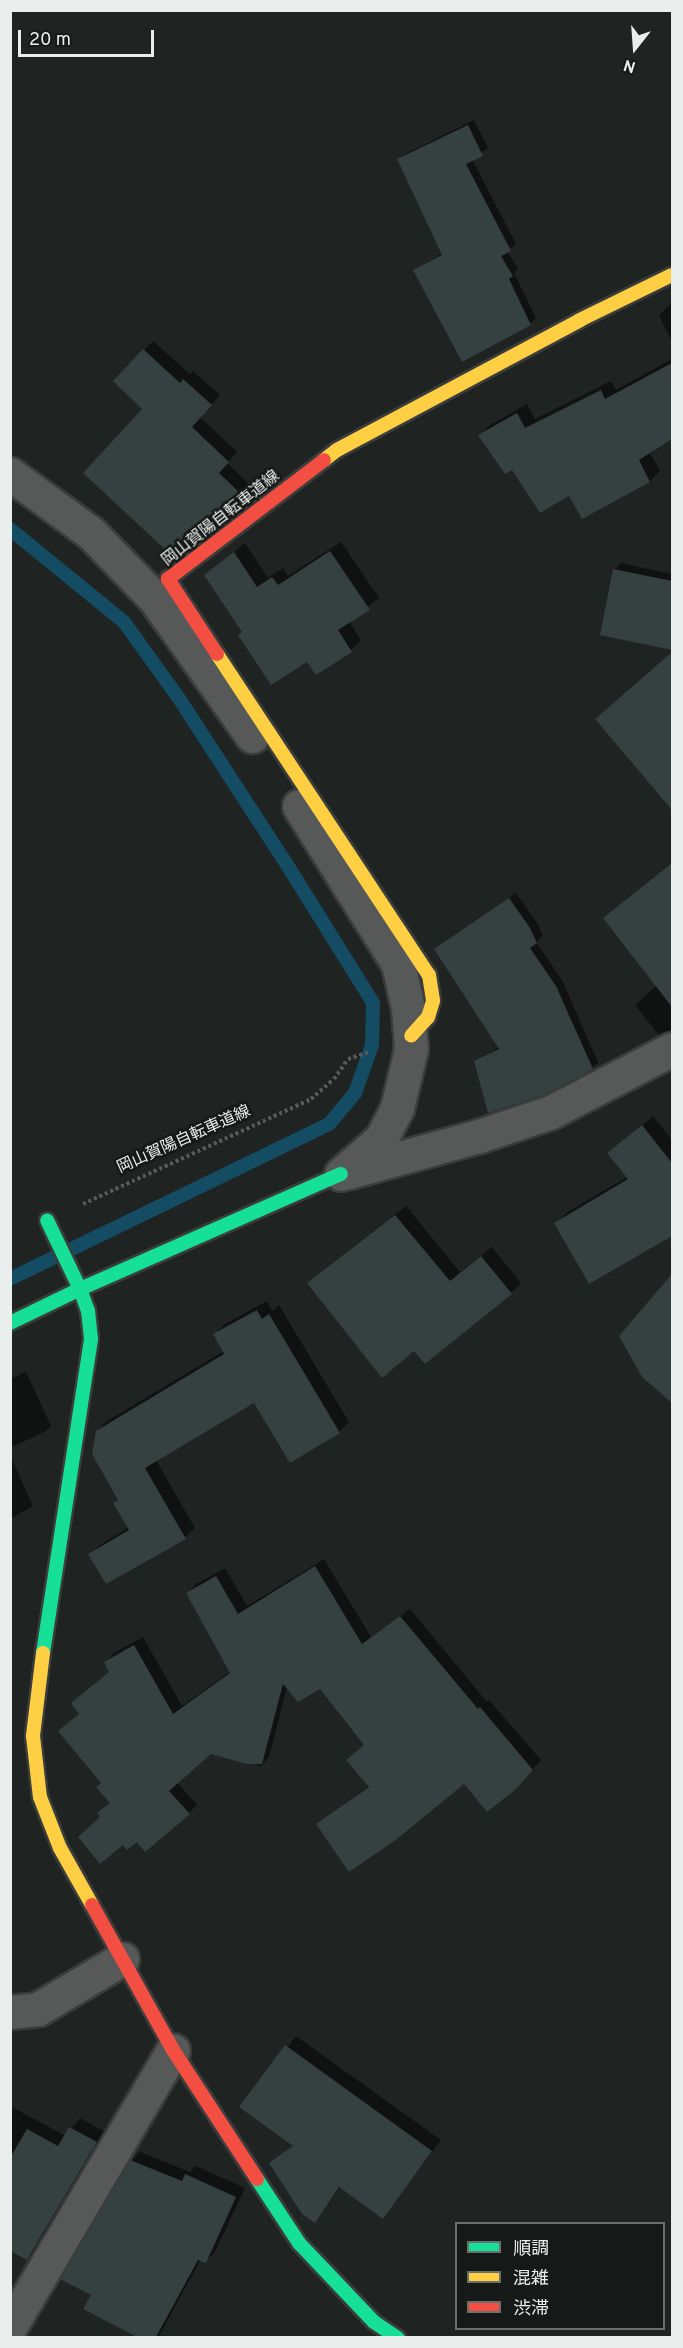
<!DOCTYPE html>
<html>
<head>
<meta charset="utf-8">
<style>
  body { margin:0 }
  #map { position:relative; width:683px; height:2348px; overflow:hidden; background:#1f2321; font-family:Overpass,"Noto Sans JP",sans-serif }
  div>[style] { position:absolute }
  .shadow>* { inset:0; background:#0007 }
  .stream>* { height:14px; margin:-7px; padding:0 7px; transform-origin:7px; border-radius:7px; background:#144c64 }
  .building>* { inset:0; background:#354041 }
  .path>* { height:4px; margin-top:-2px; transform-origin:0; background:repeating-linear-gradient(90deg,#595b5b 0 3px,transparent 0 6px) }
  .roads { filter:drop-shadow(2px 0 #3a3d3c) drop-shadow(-2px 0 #3a3d3c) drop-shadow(0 2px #3a3d3c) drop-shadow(0 -2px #3a3d3c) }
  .street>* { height:33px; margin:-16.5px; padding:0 16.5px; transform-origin:16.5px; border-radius:16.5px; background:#565958 }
  .fast>* { height:14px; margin:-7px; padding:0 7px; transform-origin:7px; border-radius:7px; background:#16e098 }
  .slow>* { height:14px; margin:-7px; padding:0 7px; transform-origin:7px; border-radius:7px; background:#ffcf43 }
  .jam>* { height:14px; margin:-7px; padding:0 7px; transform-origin:7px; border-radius:7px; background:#f24e42 }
  span { translate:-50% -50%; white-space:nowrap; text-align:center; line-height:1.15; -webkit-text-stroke:5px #151a19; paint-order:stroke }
  .street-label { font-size:16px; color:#eaeeed }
  .frame { position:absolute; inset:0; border:12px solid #eaeeed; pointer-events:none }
  .legend { position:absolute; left:455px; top:2222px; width:210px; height:108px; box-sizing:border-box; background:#151a19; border:2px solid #6a6f6e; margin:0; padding:8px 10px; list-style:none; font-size:18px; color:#eaeeed }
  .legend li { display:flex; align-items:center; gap:12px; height:30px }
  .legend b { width:30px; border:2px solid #6a6f6e }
  .north { position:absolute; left:605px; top:18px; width:60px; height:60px; -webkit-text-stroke:4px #151a19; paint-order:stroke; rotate:197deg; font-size:16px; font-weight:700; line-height:24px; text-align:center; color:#eaeeed }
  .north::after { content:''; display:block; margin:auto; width:21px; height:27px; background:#eaeeed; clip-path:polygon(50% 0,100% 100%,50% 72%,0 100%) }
  .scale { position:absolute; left:18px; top:30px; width:136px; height:27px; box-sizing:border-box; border:3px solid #eaeeed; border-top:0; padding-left:8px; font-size:18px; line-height:21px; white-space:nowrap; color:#eaeeed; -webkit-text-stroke:4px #151a19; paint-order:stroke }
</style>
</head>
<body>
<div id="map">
  <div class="shadow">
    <div style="clip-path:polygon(474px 120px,488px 148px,472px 159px,516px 244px,507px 251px,518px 269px,514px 273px,536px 318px,530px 324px,415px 270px,443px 253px,399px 159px,405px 154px)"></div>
    <div style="clip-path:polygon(672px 303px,672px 342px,659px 315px)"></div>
    <div style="clip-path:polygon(153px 341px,190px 374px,193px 371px,220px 395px,200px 417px,237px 452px,227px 463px,252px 487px,170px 552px,144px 409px,144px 350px)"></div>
    <div style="clip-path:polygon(672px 359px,672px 427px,670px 429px,672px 434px,650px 453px,660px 471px,650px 481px,582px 517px,570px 493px,513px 468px,480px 435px,490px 425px,527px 404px,535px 419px,611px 381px,616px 390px)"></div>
    <div style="clip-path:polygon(341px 542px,379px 598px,349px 621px,361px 640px,351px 650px,316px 673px,308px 660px,243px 632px,206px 575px,245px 543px,268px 578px,283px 568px,288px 576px)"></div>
    <div style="clip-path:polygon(621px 563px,672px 574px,672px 648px,602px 634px,615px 570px)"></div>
    <div style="clip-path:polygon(672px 653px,672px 789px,664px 797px,603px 713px)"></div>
    <div style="clip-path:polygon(672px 863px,672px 1030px,658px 1034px,635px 1005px,657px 985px,605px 918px)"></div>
    <div style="clip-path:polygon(516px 893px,536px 921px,543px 936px,536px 942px,562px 980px,598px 1062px,592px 1068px,476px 1062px,499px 1047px,436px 949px)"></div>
    <div style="clip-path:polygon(653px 1116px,672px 1140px,672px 1234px,590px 1282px,556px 1223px,566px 1213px,627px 1177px,609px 1154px)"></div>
    <div style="clip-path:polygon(406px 1206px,460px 1272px,492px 1247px,521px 1283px,511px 1293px,414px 1349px,319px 1274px)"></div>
    <div style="clip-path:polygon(672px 1276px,672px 1401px,643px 1376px,621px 1337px)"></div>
    <div style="clip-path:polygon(267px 1301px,272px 1311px,279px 1305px,349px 1422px,339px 1432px,254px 1401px,156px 1460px,195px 1528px,185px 1537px,106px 1582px,90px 1554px,100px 1545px,129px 1527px,115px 1503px,119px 1498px,97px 1431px,107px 1421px,224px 1351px,215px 1334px,225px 1324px)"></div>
    <div style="clip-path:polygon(26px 1372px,51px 1426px,46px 1431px,10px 1448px,10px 1379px)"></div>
    <div style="clip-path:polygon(10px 1455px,33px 1506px,10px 1519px)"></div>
    <div style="clip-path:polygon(324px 1559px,371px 1637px,410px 1609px,487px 1702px,489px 1700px,541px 1760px,525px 1778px,464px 1782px,318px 1824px,370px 1785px,365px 1744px,320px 1687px,287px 1687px,269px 1757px,261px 1766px,211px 1753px,177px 1782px,197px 1805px,189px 1813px,137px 1840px,123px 1843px,99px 1813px,111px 1802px,80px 1713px,111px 1671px,106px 1662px,114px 1653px,143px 1637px,182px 1706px,231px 1671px,188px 1593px,196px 1584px,225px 1568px,247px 1606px)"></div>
    <div style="clip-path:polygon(296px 2036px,441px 2140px,383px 2217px,341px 2186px,315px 2221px,271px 2164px,294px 2145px,242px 2107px)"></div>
    <div style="clip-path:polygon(10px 2106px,66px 2136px,80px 2118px,105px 2132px,37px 2249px,27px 2259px,14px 2251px,10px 2259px)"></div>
    <div style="clip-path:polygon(140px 2152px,190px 2172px,196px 2166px,245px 2188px,215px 2252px,206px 2261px,201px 2259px,158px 2338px,140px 2338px,85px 2309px,93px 2295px,131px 2161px)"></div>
  </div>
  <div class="stream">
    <div style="left:10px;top:529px;width:147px;rotate:39.2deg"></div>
    <div style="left:124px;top:622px;width:96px;rotate:54.3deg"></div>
    <div style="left:180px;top:700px;width:194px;rotate:57deg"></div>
    <div style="left:286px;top:863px;width:165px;rotate:58.1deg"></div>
    <div style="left:373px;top:1003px;width:42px;rotate:91.4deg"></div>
    <div style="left:372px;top:1045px;width:51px;rotate:109.5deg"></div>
    <div style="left:355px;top:1093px;width:40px;rotate:130deg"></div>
    <div style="left:329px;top:1124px;width:355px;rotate:154.1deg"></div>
  </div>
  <div class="building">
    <div style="clip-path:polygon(468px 125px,483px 156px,466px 164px,511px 251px,501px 256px,513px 276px,509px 279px,531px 325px,462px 362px,413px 270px,442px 255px,397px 159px)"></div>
    <div style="clip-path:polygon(143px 349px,180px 383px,183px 379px,212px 405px,192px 427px,229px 462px,219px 473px,244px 497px,170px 554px,83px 473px,142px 409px,113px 381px)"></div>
    <div style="clip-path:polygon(672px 363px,672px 439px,639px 460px,650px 482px,582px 519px,569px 496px,540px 513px,512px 470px,505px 474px,478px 435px,517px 413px,525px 428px,601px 390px,605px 399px)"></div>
    <div style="clip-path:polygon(330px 551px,370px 610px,338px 630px,352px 652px,316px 675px,307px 662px,271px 685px,238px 635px,242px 632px,204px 575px,234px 552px,257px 587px,272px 577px,278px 585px)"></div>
    <div style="clip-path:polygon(613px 569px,672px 581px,672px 650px,600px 635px)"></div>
    <div style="clip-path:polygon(672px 652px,672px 810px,595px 719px)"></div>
    <div style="clip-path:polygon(672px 863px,672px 1007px,603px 918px)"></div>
    <div style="clip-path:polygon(509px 898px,530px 928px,537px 943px,530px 948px,556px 986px,593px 1069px,544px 1095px,488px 1113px,474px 1061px,499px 1049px,434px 949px)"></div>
    <div style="clip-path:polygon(642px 1125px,672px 1163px,672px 1236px,589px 1284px,554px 1223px,628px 1179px,607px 1153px)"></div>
    <div style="clip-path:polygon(395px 1215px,450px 1281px,481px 1256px,512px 1294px,425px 1364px,414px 1351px,382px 1378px,307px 1283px)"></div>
    <div style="clip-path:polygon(672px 1274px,672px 1403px,642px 1377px,619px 1336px)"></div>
    <div style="clip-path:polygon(257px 1310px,262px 1319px,269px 1314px,340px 1433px,290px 1463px,254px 1403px,145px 1468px,186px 1539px,106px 1584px,88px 1554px,129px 1530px,113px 1503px,118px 1500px,92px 1454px,96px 1431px,224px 1354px,213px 1334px)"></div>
    <div style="clip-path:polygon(315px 1566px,362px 1644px,400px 1616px,478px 1709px,480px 1707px,533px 1770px,516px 1789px,487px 1812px,464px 1784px,397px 1839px,349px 1872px,316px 1824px,369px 1787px,346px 1760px,364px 1745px,320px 1689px,298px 1702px,283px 1684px,262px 1764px,247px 1764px,211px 1754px,169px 1791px,190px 1814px,145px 1852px,137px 1842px,127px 1850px,123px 1845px,100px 1864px,78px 1837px,100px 1817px,97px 1813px,110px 1803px,96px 1787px,101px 1783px,58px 1731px,79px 1714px,71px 1703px,109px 1672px,104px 1662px,134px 1645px,173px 1714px,230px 1673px,186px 1593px,216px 1576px,238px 1614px)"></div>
    <div style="clip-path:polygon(285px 2045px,432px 2151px,383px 2219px,339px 2187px,315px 2223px,302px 2214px,269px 2163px,293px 2146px,239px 2107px)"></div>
    <div style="clip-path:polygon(69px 2127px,97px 2142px,27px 2260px,10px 2251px,10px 2158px,27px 2129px,58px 2146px)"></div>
    <div style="clip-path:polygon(130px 2160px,182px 2181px,185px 2174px,236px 2197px,206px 2263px,198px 2260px,156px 2337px,137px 2337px,83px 2309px,91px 2295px,60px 2279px)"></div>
  </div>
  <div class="path">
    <div style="left:83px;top:1204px;width:251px;rotate:-24.7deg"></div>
    <div style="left:311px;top:1099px;width:30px;rotate:-41deg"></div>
    <div style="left:334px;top:1079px;width:24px;rotate:-55deg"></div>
    <div style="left:348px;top:1059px;width:22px;rotate:-18deg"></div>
  </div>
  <div class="roads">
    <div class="street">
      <div style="left:10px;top:474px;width:100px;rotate:36.1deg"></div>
      <div style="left:91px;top:533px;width:92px;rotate:45.9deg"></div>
      <div style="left:155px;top:599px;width:168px;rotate:54.7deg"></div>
      <div style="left:299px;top:806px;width:186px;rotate:57.9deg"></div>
      <div style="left:398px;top:964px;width:45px;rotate:77.2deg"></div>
      <div style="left:408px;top:1008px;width:41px;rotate:85.8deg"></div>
      <div style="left:411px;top:1049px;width:61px;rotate:103.3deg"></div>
      <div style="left:397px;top:1108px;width:35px;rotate:117deg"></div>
      <div style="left:381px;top:1139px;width:53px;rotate:138.8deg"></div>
      <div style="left:349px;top:1172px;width:135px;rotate:-15.5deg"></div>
      <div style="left:479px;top:1136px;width:76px;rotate:-18.4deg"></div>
      <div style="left:551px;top:1112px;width:136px;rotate:-27.5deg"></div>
      <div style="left:10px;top:2012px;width:28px;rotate:-6deg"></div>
      <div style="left:38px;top:2009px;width:98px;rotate:-30.8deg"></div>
      <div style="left:10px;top:2327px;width:321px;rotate:-59.5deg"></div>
    </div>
    <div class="fast">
      <div style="left:10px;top:1323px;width:78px;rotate:-25.9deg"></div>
      <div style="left:80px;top:1289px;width:285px;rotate:-23.8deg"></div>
      <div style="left:43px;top:1653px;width:318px;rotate:-81.3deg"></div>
      <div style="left:91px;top:1339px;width:28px;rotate:-96deg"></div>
      <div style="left:88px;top:1311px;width:23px;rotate:-110deg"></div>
      <div style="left:80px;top:1289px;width:76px;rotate:-115.6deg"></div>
      <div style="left:257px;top:2179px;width:77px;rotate:56.7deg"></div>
      <div style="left:299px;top:2243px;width:109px;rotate:46.5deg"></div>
      <div style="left:374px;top:2322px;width:29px;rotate:34deg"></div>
    </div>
    <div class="slow">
      <div style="left:324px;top:460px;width:16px;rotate:-38deg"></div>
      <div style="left:337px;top:450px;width:276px;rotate:-28.1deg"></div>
      <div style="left:580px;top:320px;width:102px;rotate:-26.1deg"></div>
      <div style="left:217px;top:654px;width:385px;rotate:56.6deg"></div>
      <div style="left:429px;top:975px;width:26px;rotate:81deg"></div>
      <div style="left:433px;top:1001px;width:17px;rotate:107deg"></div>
      <div style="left:428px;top:1017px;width:25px;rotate:132deg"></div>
      <div style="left:43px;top:1653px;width:84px;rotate:96.9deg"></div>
      <div style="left:33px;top:1736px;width:61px;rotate:83.5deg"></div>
      <div style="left:40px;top:1797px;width:55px;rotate:68.6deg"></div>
      <div style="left:60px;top:1848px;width:65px;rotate:60.7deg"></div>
    </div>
    <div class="jam">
      <div style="left:217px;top:654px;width:90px;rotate:-123.2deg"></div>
      <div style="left:168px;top:579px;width:196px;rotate:-37.3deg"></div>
      <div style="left:92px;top:1905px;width:166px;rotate:60.8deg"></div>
      <div style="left:173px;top:2050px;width:154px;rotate:56.9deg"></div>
    </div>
  </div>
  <div class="street-label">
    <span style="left:221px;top:519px;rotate:-38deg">岡山賀陽自転車道線</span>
    <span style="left:184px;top:1140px;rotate:-24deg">岡山賀陽自転車道線</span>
  </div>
  <div class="frame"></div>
  <ul class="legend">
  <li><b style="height:8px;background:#16e098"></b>順調</li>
  <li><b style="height:8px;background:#ffcf43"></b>混雑</li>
  <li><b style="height:8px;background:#f24e42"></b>渋滞</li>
  </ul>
  <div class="north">N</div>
  <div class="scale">20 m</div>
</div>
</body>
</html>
